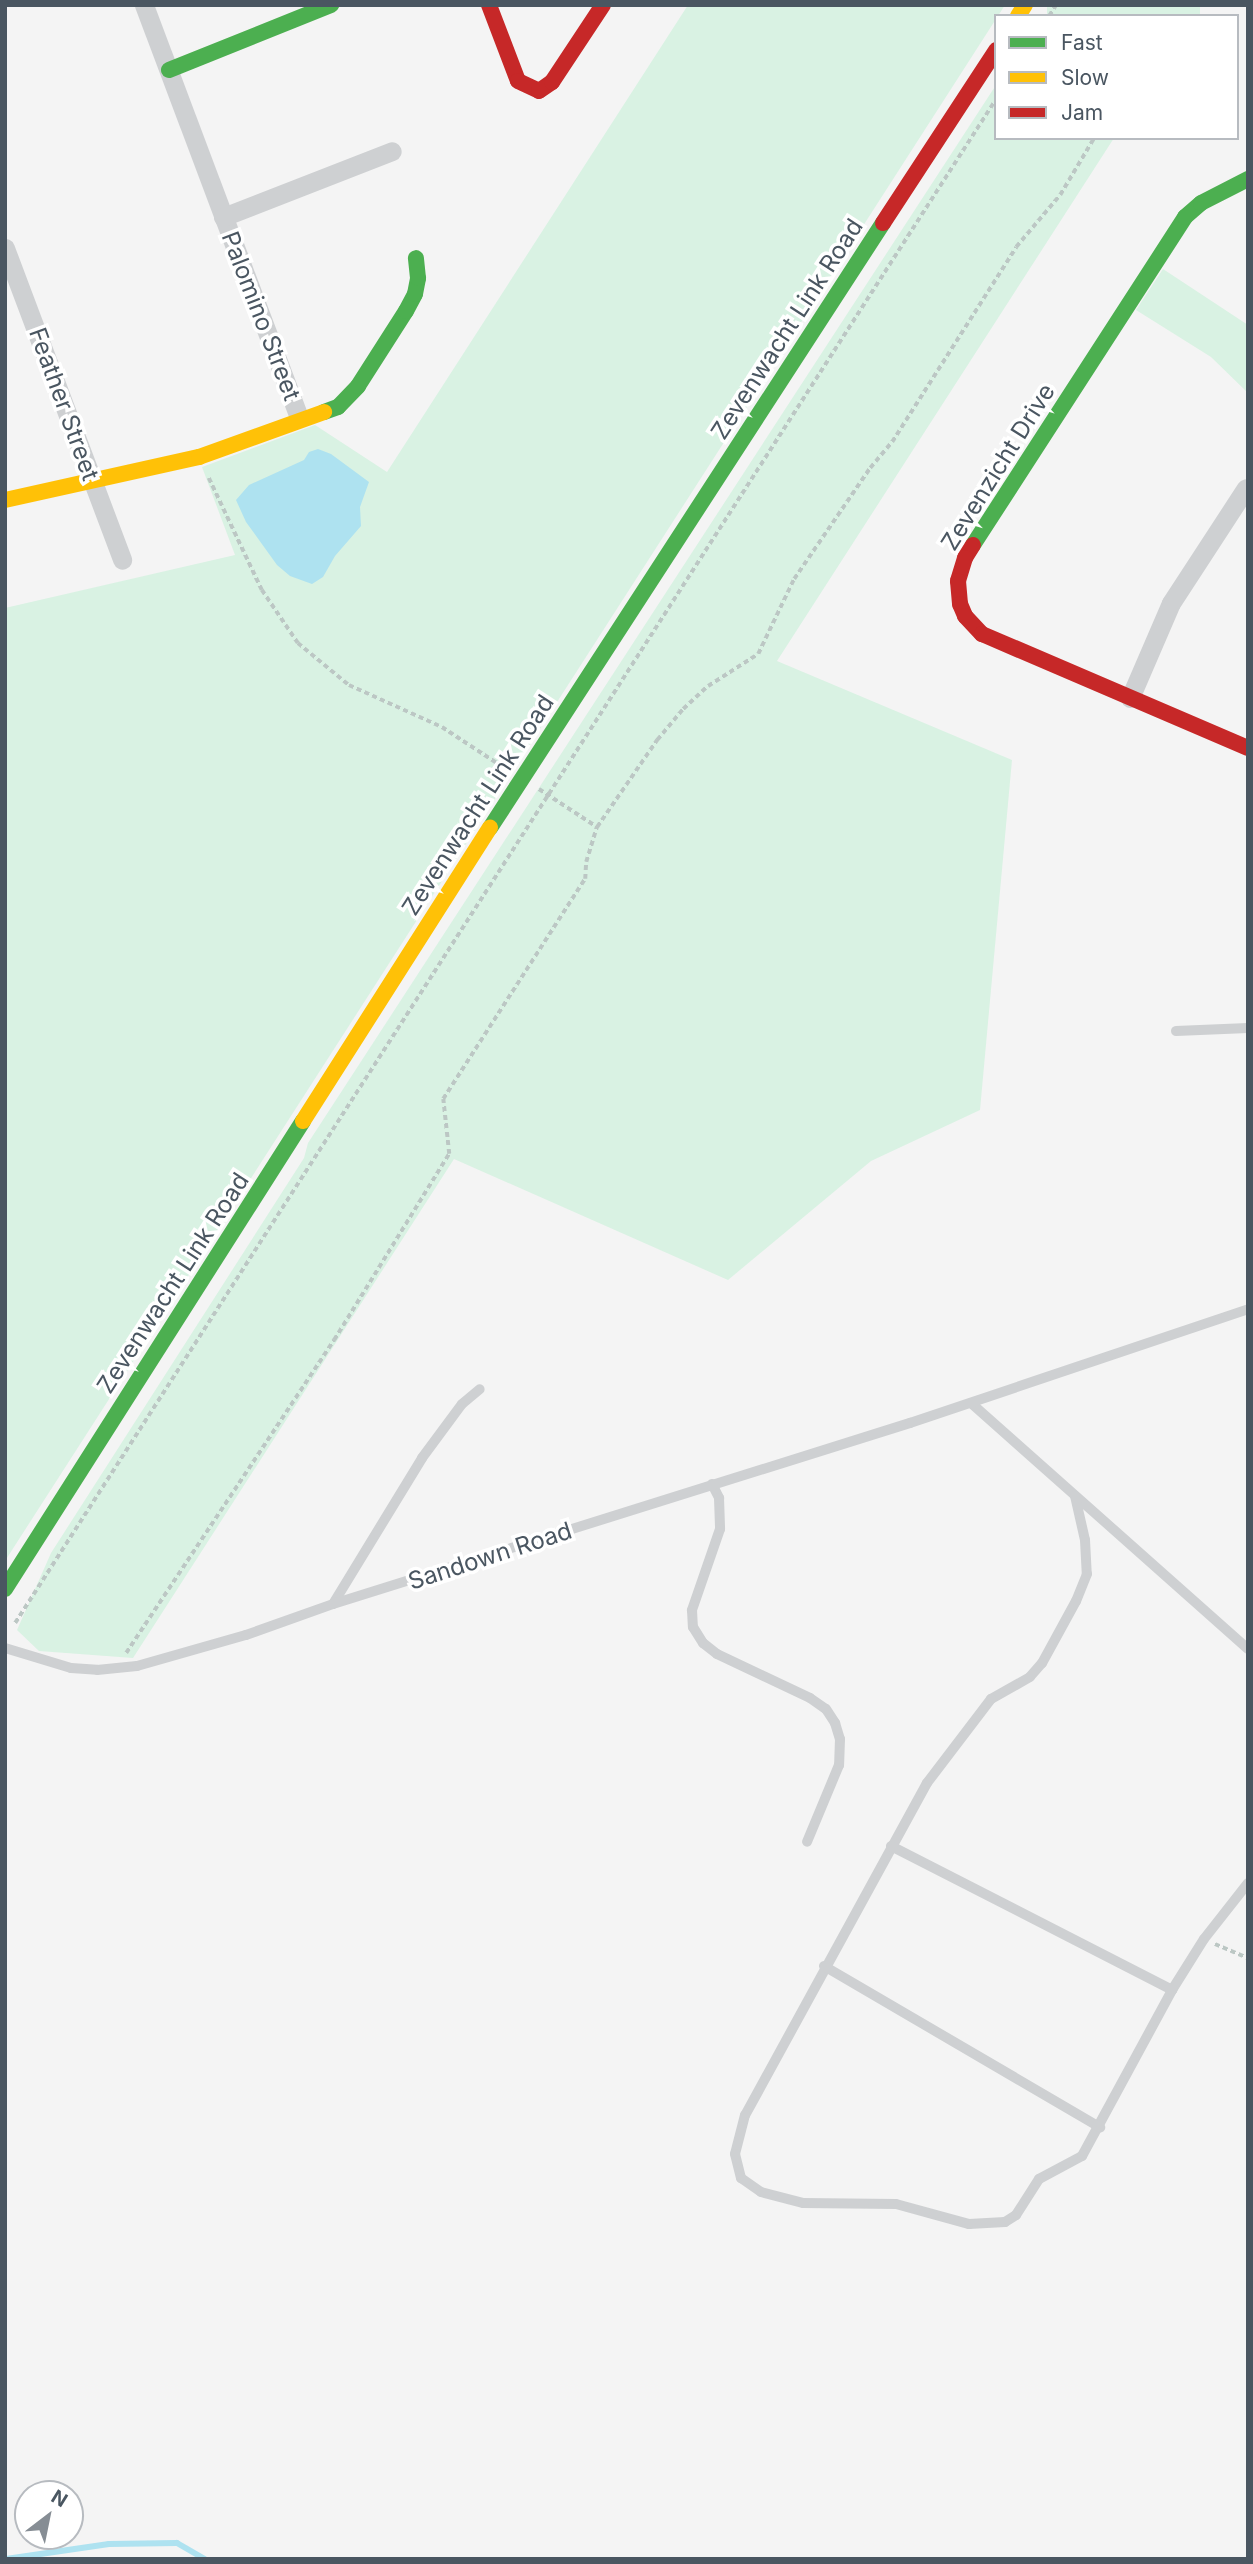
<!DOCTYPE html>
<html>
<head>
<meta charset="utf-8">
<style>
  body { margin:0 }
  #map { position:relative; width:1253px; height:2564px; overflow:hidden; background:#f4f4f4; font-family:Inter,sans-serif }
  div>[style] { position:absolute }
  .green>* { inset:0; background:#d9f2e3; transform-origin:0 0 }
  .water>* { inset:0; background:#aee2f0 }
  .stream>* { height:6px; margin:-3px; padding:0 3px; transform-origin:3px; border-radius:3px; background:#aee2f0 }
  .path>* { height:3.5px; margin-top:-1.75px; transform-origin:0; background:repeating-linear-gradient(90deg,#bcc7c4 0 5px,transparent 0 8.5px) }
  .lane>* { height:10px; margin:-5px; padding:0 5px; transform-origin:5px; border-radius:5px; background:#ced0d2 }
  .street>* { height:19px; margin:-9.5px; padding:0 9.5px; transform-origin:9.5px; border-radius:9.5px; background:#ced0d2 }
  .fast>* { height:16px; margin:-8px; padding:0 8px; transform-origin:8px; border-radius:8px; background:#4caf50 }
  .slow>* { height:16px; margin:-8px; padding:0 8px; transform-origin:8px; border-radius:8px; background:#ffc107 }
  .jam>* { height:16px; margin:-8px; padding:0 8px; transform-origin:8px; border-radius:8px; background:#c62828 }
  span { translate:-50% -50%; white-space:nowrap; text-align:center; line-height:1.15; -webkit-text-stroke:7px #fff; paint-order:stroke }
  .street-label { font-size:24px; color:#4a5661 }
  .frame { position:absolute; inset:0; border:7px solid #4a5661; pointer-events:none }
  .legend { position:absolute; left:994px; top:14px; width:245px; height:126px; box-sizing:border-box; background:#fff; border:2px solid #b7bbc0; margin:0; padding:9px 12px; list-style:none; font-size:21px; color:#4a5661 }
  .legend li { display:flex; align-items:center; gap:14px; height:35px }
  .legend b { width:35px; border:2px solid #b7bbc0 }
  .north { position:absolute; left:14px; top:2480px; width:70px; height:70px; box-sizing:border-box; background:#fff; border:2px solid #b7bbc0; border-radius:50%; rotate:32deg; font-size:19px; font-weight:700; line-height:28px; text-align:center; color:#4a5661 }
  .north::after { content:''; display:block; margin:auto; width:24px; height:32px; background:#868d94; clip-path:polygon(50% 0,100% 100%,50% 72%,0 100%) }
</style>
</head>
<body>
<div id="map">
  <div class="green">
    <div style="clip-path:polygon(688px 5px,1005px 5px,5px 1561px,5px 608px,235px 555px,202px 467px,315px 425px,387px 472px)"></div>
    <div style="left:1047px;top:5px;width:153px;height:13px"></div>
    <div style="clip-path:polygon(996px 85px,996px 138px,1114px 138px,777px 661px,1012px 760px,980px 1110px,871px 1161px,728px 1280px,454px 1159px,133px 1658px,39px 1651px,17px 1630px,51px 1553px,304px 1158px,308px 1143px)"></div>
    <div style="clip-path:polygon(1163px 269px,1248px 325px,1248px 393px,1211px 357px,1136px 310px)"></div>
  </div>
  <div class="water">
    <div style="clip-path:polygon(318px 449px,331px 454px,369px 482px,360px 507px,361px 526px,335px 556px,323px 577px,312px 584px,290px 576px,277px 565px,246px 522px,236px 500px,249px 485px,304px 460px,309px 452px)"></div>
  </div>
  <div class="stream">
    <div style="left:6px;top:2559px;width:104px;rotate:-8.3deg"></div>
    <div style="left:109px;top:2544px;width:68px;rotate:-0.8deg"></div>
    <div style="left:177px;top:2543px;width:32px;rotate:30deg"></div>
  </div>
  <div class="path">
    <div style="left:1049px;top:16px;width:13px;rotate:-58deg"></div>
    <div style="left:209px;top:478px;width:124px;rotate:64.7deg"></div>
    <div style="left:262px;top:590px;width:64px;rotate:55.8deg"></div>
    <div style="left:298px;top:643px;width:66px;rotate:39.5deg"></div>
    <div style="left:349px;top:685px;width:102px;rotate:24.3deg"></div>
    <div style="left:442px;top:727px;width:73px;rotate:33.3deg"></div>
    <div style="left:539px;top:789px;width:69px;rotate:33.2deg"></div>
    <div style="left:15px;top:1623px;width:1812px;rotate:-57.23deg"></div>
    <div style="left:126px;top:1653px;width:376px;rotate:-56.4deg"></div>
    <div style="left:334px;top:1340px;width:219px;rotate:-58.3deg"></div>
    <div style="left:449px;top:1154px;width:55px;rotate:-96.2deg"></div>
    <div style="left:443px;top:1099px;width:262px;rotate:-57.2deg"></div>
    <div style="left:585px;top:879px;width:17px;rotate:-87deg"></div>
    <div style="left:586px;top:862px;width:37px;rotate:-73deg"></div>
    <div style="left:597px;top:827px;width:106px;rotate:-55.4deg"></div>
    <div style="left:657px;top:740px;width:40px;rotate:-50deg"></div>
    <div style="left:683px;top:709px;width:34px;rotate:-43deg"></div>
    <div style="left:708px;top:686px;width:59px;rotate:-32.6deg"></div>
    <div style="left:758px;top:654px;width:83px;rotate:-64.4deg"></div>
    <div style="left:794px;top:579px;width:135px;rotate:-55.6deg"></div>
    <div style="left:870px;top:468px;width:34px;rotate:-50deg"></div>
    <div style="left:892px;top:442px;width:231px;rotate:-57.5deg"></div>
    <div style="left:1016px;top:247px;width:68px;rotate:-49.8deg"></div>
    <div style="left:1060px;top:195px;width:66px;rotate:-59.2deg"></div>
    <div style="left:1215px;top:1944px;width:36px;rotate:23deg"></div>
  </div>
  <div class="lane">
    <div style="left:1176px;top:1031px;width:72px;rotate:-2.4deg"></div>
    <div style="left:971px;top:1403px;width:370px;rotate:41.6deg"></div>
    <div style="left:712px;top:1484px;width:16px;rotate:63deg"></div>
    <div style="left:719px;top:1498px;width:31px;rotate:88deg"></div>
    <div style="left:720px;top:1529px;width:86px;rotate:109.1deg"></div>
    <div style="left:692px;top:1610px;width:17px;rotate:87deg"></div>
    <div style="left:693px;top:1627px;width:19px;rotate:58deg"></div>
    <div style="left:703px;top:1643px;width:18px;rotate:38deg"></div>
    <div style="left:717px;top:1654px;width:103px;rotate:25.3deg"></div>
    <div style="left:810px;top:1698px;width:19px;rotate:35deg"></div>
    <div style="left:826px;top:1709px;width:17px;rotate:57deg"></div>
    <div style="left:835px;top:1723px;width:17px;rotate:73deg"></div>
    <div style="left:840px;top:1739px;width:26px;rotate:92deg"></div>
    <div style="left:839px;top:1765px;width:83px;rotate:112.6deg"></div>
    <div style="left:1075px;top:1496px;width:45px;rotate:77.2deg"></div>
    <div style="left:1085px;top:1540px;width:34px;rotate:87deg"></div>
    <div style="left:1087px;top:1574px;width:29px;rotate:112deg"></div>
    <div style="left:1076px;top:1601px;width:71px;rotate:118.7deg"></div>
    <div style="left:1042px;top:1663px;width:18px;rotate:131deg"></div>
    <div style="left:1030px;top:1677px;width:45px;rotate:150.6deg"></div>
    <div style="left:991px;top:1699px;width:106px;rotate:127.3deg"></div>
    <div style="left:927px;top:1783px;width:379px;rotate:118.7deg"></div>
    <div style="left:745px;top:2115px;width:40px;rotate:104.4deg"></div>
    <div style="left:735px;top:2154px;width:25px;rotate:76deg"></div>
    <div style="left:741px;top:2178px;width:24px;rotate:35deg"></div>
    <div style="left:761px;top:2192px;width:43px;rotate:14.7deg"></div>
    <div style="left:803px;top:2203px;width:93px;rotate:0.6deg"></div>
    <div style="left:896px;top:2204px;width:76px;rotate:15.3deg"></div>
    <div style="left:969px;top:2224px;width:36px;rotate:-3deg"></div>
    <div style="left:1005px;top:2222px;width:13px;rotate:-32deg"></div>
    <div style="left:1016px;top:2215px;width:43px;rotate:-57.4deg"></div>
    <div style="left:1039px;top:2179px;width:49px;rotate:-28.1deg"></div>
    <div style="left:1082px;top:2156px;width:189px;rotate:-61.5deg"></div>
    <div style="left:1172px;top:1990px;width:60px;rotate:-57.9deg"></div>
    <div style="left:1204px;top:1939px;width:71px;rotate:-51.8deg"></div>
    <div style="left:333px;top:1604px;width:171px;rotate:-58.6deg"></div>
    <div style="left:422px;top:1458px;width:67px;rotate:-53.5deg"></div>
    <div style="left:462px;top:1404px;width:23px;rotate:-40deg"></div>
    <div style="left:5px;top:1648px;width:69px;rotate:16.9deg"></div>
    <div style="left:71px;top:1668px;width:26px;rotate:4deg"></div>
    <div style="left:97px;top:1670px;width:40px;rotate:-5.7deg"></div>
    <div style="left:137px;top:1666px;width:113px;rotate:-15.9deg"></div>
    <div style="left:246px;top:1635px;width:92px;rotate:-19.6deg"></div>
    <div style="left:333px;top:1604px;width:605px;rotate:-17.42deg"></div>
    <div style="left:910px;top:1423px;width:357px;rotate:-18.6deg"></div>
    <div style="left:891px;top:1846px;width:316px;rotate:27.1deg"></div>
    <div style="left:824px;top:1966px;width:320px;rotate:30.3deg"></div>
  </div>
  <div class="street">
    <div style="left:144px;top:5px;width:441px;rotate:69.4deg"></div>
    <div style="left:223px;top:217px;width:181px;rotate:-21.3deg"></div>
    <div style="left:5px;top:248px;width:333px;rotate:69.4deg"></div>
    <div style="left:1130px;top:698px;width:103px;rotate:-66.7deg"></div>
    <div style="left:1171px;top:603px;width:137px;rotate:-56.9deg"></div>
  </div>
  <div class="fast">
    <div style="left:169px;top:70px;width:175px;rotate:-21.9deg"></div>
    <div style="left:324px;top:412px;width:15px;rotate:-20deg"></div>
    <div style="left:338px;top:407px;width:29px;rotate:-46deg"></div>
    <div style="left:358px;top:386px;width:89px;rotate:-57.4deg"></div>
    <div style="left:406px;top:311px;width:19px;rotate:-62deg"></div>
    <div style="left:415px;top:294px;width:16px;rotate:-79deg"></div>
    <div style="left:418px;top:278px;width:20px;rotate:-96deg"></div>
    <div style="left:973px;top:545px;width:391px;rotate:-57.1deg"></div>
    <div style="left:1185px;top:217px;width:21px;rotate:-41deg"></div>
    <div style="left:1201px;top:203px;width:53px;rotate:-27.1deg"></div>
    <div style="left:490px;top:828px;width:721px;rotate:-56.99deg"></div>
    <div style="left:5px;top:1589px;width:555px;rotate:-57.51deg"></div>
  </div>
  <div class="slow">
    <div style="left:1018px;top:16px;width:13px;rotate:-58deg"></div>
    <div style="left:5px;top:500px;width:199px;rotate:-12.5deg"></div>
    <div style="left:199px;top:457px;width:133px;rotate:-19.8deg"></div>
    <div style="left:303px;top:1121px;width:348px;rotate:-57.5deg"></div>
  </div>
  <div class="jam">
    <div style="left:489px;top:5px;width:81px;rotate:69.1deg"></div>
    <div style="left:518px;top:81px;width:23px;rotate:25deg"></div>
    <div style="left:539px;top:91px;width:16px;rotate:-35deg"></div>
    <div style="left:552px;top:82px;width:92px;rotate:-56.5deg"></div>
    <div style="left:883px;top:223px;width:207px;rotate:-56.8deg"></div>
    <div style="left:973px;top:545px;width:15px;rotate:122deg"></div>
    <div style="left:965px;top:558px;width:24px;rotate:107deg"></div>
    <div style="left:958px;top:581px;width:23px;rotate:85deg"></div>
    <div style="left:960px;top:604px;width:13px;rotate:67deg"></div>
    <div style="left:965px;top:616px;width:25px;rotate:47deg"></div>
    <div style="left:982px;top:634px;width:289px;rotate:23.2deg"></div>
  </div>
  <div class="street-label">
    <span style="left:261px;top:316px;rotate:69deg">Palomino Street</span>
    <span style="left:787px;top:329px;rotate:-57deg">Zevenwacht Link Road</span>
    <span style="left:64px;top:404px;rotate:70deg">Feather Street</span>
    <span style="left:998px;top:467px;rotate:-58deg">Zevenzicht Drive</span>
    <span style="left:478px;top:805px;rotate:-57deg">Zevenwacht Link Road</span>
    <span style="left:173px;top:1283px;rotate:-57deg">Zevenwacht Link Road</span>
    <span style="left:490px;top:1556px;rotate:-18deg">Sandown Road</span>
  </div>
  <div class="frame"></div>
  <ul class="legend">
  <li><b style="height:9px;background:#4caf50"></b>Fast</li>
  <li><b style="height:9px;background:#ffc107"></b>Slow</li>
  <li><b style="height:9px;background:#c62828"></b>Jam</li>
  </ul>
  <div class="north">N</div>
</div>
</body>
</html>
